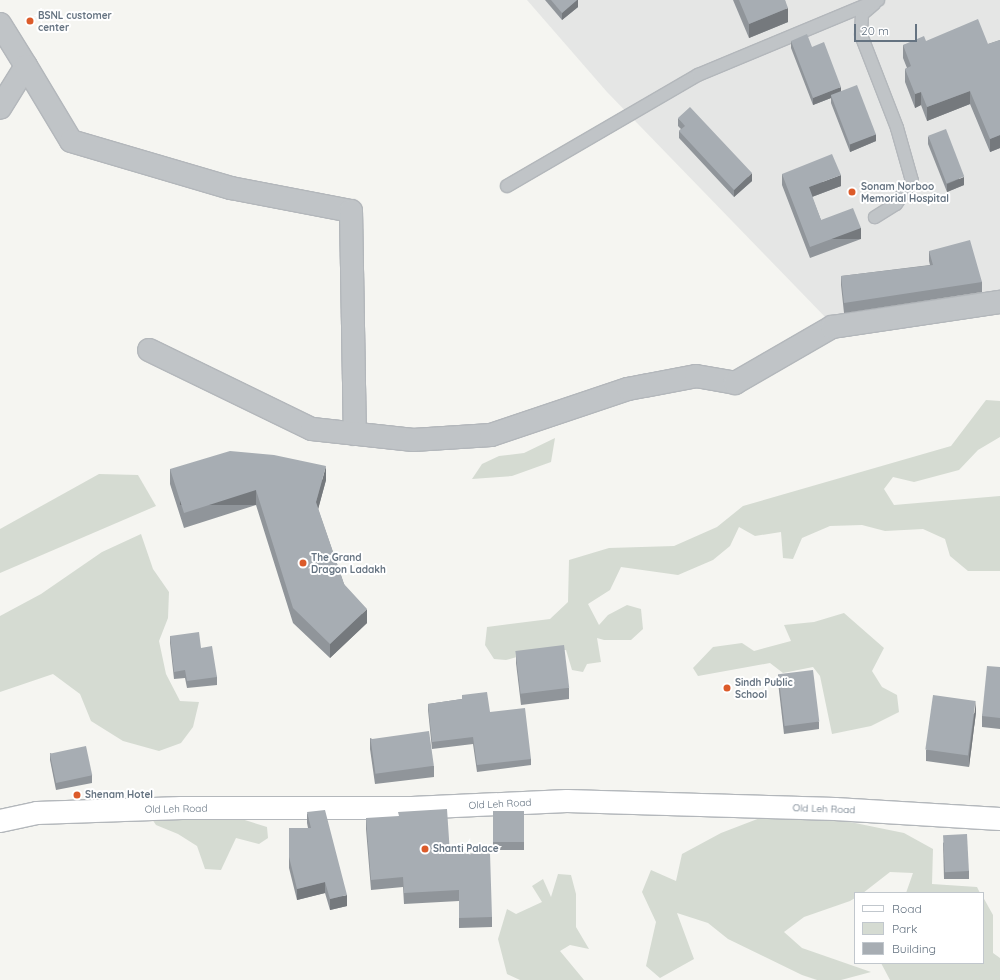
<!DOCTYPE html>
<html>
<head>
<meta charset="utf-8">
<style>
  body { margin:0 }
  #map { position:relative; width:1000px; height:980px; overflow:hidden; background:#f5f5f1; font-family:Quicksand,sans-serif }
  div>[style] { position:absolute }
  .built>* { inset:0; background:#e5e6e5 }
  .green>* { inset:0; background:#d5dbd2 }
  .roads { filter:drop-shadow(1px 0 #b3b7bb) drop-shadow(-1px 0 #b3b7bb) drop-shadow(0 1px #b3b7bb) drop-shadow(0 -1px #b3b7bb) }
  .lane>* { height:12px; margin:-6px; padding:0 6px; transform-origin:6px; border-radius:6px; background:#c0c4c7 }
  .street>* { height:22px; margin:-11px; padding:0 11px; transform-origin:11px; border-radius:11px; background:#c0c4c7 }
  .secondary>* { height:22px; margin:-11px; padding:0 11px; transform-origin:11px; border-radius:11px; background:#fff }
  .wall>* { inset:0; background:#90959a; transform-origin:0 0 }
  .shaded-wall>* { inset:0; background:#75797d; transform-origin:0 0 }
  .building>* { inset:0; background:#a7adb3; transform-origin:0 0 }
  .dots>* { width:11px; height:11px; translate:-50% -50%; box-sizing:border-box; border:2px solid #fff; border-radius:50% }
  span { translate:-50% -50%; white-space:nowrap; text-align:center; line-height:1.15; -webkit-text-stroke:4px #fff; paint-order:stroke }
  .poi-label { font-size:10px; color:#657381; font-weight:700 }
  .left { translate:0 -50%; text-align:left }
  .street-label { font-size:10px; color:#657381 }
  .legend { position:absolute; left:854px; top:892px; width:130px; height:72px; box-sizing:border-box; background:#fff; border:1px solid #c1c7cd; margin:0; padding:5px 7px; list-style:none; font-size:12px; color:#657381 }
  .legend li { display:flex; align-items:center; gap:8px; height:20px }
  .legend b { width:20px; border:1px solid #c1c7cd }
  .scale { position:absolute; left:854px; top:24px; width:63px; height:18px; box-sizing:border-box; border:2px solid #657381; border-top:0; padding-left:5px; font-size:12px; line-height:14px; white-space:nowrap; color:#657381; -webkit-text-stroke:3px #fff; paint-order:stroke }
</style>
</head>
<body>
<div id="map">
  <div class="built">
    <div style="clip-path:polygon(527px 0,1000px 0,1000px 293px,828px 320px,607px 92px)"></div>
  </div>
  <div class="green">
    <div style="clip-path:polygon(986px 400px,1000px 401px,1000px 437px,978px 450px,959px 470px,914px 482px,893px 477px,884px 489px,894px 505px,1000px 496px,1000px 571px,968px 571px,950px 556px,945px 539px,923px 529px,885px 531px,862px 525px,830px 526px,802px 538px,793px 559px,783px 558px,781px 532px,755px 536px,739px 527px,730px 546px,713px 560px,678px 575px,621px 567px,610px 590px,588px 604px,599px 625px,608px 615px,627px 605px,641px 609px,643px 629px,631px 640px,604px 640px,597px 638px,601px 662px,587px 664px,583px 672px,572px 670px,566px 650px,531px 653px,506px 660px,494px 659px,485px 645px,487px 627px,550px 619px,568px 602px,569px 560px,609px 548px,674px 546px,717px 527px,743px 506px,951px 446px)"></div>
    <div style="clip-path:polygon(555px 438px,551px 462px,512px 476px,472px 479px,482px 464px,499px 456px,524px 453px)"></div>
    <div style="clip-path:polygon(99px 474px,138px 475px,156px 506px,0 573px,0 529px)"></div>
    <div style="clip-path:polygon(141px 534px,153px 569px,169px 592px,168px 618px,159px 641px,166px 674px,180px 701px,199px 702px,193px 727px,181px 743px,159px 751px,123px 741px,91px 721px,80px 694px,53px 674px,0 692px,0 616px,41px 594px,102px 552px)"></div>
    <div style="clip-path:polygon(844px 613px,884px 648px,872px 671px,882px 687px,897px 695px,899px 712px,871px 726px,832px 734px,820px 676px,813px 667px,783px 673px,770px 663px,698px 676px,693px 668px,713px 647px,742px 643px,754px 651px,791px 641px,784px 625px,814px 622px)"></div>
    <div style="clip-path:polygon(150px 816px,232px 816px,267px 827px,268px 838px,259px 844px,236px 838px,221px 870px,205px 869px,197px 846px,178px 834px,156px 825px)"></div>
    <div style="clip-path:polygon(760px 818px,845px 821px,904px 833px,933px 849px,932px 884px,977px 887px,980px 893px,906px 893px,913px 873px,890px 872px,863px 893px,855px 893px,855px 898px,850px 901px,804px 917px,784px 932px,802px 948px,871px 972px,841px 980px,817px 980px,802px 975px,728px 939px,708px 923px,677px 913px,694px 959px,660px 978px,646px 966px,656px 922px,642px 892px,651px 870px,676px 881px,682px 854px,721px 833px)"></div>
    <div style="clip-path:polygon(558px 874px,571px 875px,576px 894px,576px 927px,589px 949px,570px 945px,560px 951px,584px 980px,520px 980px,507px 974px,498px 939px,507px 909px,516px 914px,542px 902px,532px 886px,543px 879px,551px 897px)"></div>
    <div style="clip-path:polygon(983px 897px,993px 915px,993px 953px,1000px 958px,1000px 980px,890px 980px,881px 963px,983px 963px)"></div>
  </div>
  <div class="roads">
    <div class="lane">
      <div style="left:874px;top:4px;width:16px;rotate:140deg"></div>
      <div style="left:862px;top:14px;width:21px;rotate:93deg"></div>
      <div style="left:861px;top:35px;width:100px;rotate:68.8deg"></div>
      <div style="left:897px;top:128px;width:55px;rotate:74.2deg"></div>
      <div style="left:912px;top:181px;width:28px;rotate:125deg"></div>
      <div style="left:896px;top:204px;width:25px;rotate:148deg"></div>
      <div style="left:507px;top:186px;width:221px;rotate:-30.2deg"></div>
      <div style="left:698px;top:75px;width:195px;rotate:-22.6deg"></div>
    </div>
    <div class="street">
      <div style="left:0;top:24px;width:49px;rotate:58.2deg"></div>
      <div style="left:26px;top:66px;width:49px;rotate:121.8deg"></div>
      <div style="left:26px;top:66px;width:87px;rotate:59deg"></div>
      <div style="left:71px;top:141px;width:167px;rotate:16.4deg"></div>
      <div style="left:231px;top:188px;width:122px;rotate:10.9deg"></div>
      <div style="left:351px;top:211px;width:223px;rotate:89deg"></div>
      <div style="left:149px;top:350px;width:181px;rotate:25.9deg"></div>
      <div style="left:312px;top:429px;width:102px;rotate:6.2deg"></div>
      <div style="left:413px;top:440px;width:78px;rotate:-3.7deg"></div>
      <div style="left:491px;top:435px;width:145px;rotate:-18.6deg"></div>
      <div style="left:628px;top:389px;width:69px;rotate:-10.8deg"></div>
      <div style="left:696px;top:376px;width:40px;rotate:10deg"></div>
      <div style="left:735px;top:383px;width:112px;rotate:-30deg"></div>
      <div style="left:832px;top:327px;width:170px;rotate:-8.5deg"></div>
    </div>
    <div class="secondary">
      <div style="left:0;top:821px;width:38px;rotate:-12deg"></div>
      <div style="left:37px;top:813px;width:145px;rotate:-2deg"></div>
      <div style="left:182px;top:808px;width:230px"></div>
      <div style="left:412px;top:808px;width:155px;rotate:-2.6deg"></div>
      <div style="left:567px;top:801px;width:268px;rotate:1.7deg"></div>
      <div style="left:835px;top:809px;width:165px;rotate:3.5deg"></div>
    </div>
  </div>
  <div class="wall">
    <div style="clip-path:polygon(545px 0,578px 0,578px 7px,562px 20px)"></div>
    <div style="clip-path:polygon(733px 0,785px 0,788px 22px,749px 38px)"></div>
    <div style="clip-path:polygon(1000px 40px,1000px 148px,990px 152px,970px 104px,927px 121px,921px 105px,915px 108px,905px 82px,905px 69px,907px 68px,903px 58px,903px 45px,926px 41px,988px 44px)"></div>
    <div style="clip-path:polygon(791px 41px,812px 47px,841px 91px,876px 141px,850px 152px,831px 103px,831px 98px,813px 105px,791px 48px)"></div>
    <div style="clip-path:polygon(678px 118px,752px 181px,734px 197px,679px 138px,679px 131px,681px 129px,678px 126px)"></div>
    <div style="clip-path:polygon(928px 136px,964px 185px,947px 192px,928px 144px)"></div>
    <div style="clip-path:polygon(782px 174px,841px 186px,812px 197px,821px 220px,861px 239px,810px 258px,782px 185px)"></div>
    <div style="clip-path:polygon(929px 251px,982px 282px,982px 292px,844px 313px,841px 285px,841px 276px,930px 265px,929px 261px)"></div>
    <div style="clip-path:polygon(170px 469px,326px 480px,318px 509px,344px 584px,367px 623px,330px 658px,293px 623px,256px 505px,184px 528px,170px 484px)"></div>
    <div style="clip-path:polygon(170px 636px,201px 648px,217px 677px,217px 685px,187px 688px,185px 678px,174px 679px,170px 643px)"></div>
    <div style="clip-path:polygon(516px 652px,569px 688px,569px 699px,521px 705px,516px 663px)"></div>
    <div style="clip-path:polygon(1000px 667px,1000px 729px,982px 727px,982px 716px)"></div>
    <div style="clip-path:polygon(778px 674px,819px 722px,819px 729px,784px 734px,778px 682px)"></div>
    <div style="clip-path:polygon(462px 695px,490px 712px,531px 759px,531px 765px,477px 772px,473px 744px,432px 749px,428px 710px,428px 704px,462px 699px)"></div>
    <div style="clip-path:polygon(976px 712px,969px 767px,926px 761px,926px 750px)"></div>
    <div style="clip-path:polygon(370px 738px,434px 766px,434px 777px,375px 784px,370px 749px)"></div>
    <div style="clip-path:polygon(50px 753px,92px 775px,92px 783px,56px 790px,50px 760px)"></div>
    <div style="left:493px;top:811px;width:31px;height:39px"></div>
    <div style="clip-path:polygon(307px 812px,347px 906px,330px 910px,325px 893px,297px 900px,289px 868px,289px 828px,308px 828px,307px 823px)"></div>
    <div style="clip-path:polygon(366px 818px,450px 854px,492px 917px,492px 927px,459px 928px,459px 901px,404px 904px,403px 887px,371px 890px,366px 829px)"></div>
    <div style="clip-path:polygon(943px 842px,969px 871px,969px 879px,944px 879px)"></div>
  </div>
  <div class="shaded-wall">
    <div style="clip-path:polygon(577px 0,578px 0,578px 7px,562px 20px,562px 13px)"></div>
    <div style="clip-path:polygon(788px 8px,788px 22px,749px 38px,749px 24px)"></div>
    <div style="clip-path:polygon(841px 87px,841px 94px,831px 95px,831px 98px,813px 105px,813px 98px)"></div>
    <div style="clip-path:polygon(970px 91px,970px 104px,927px 121px,927px 107px)"></div>
    <div style="clip-path:polygon(921px 92px,921px 105px,915px 108px,915px 94px)"></div>
    <div style="clip-path:polygon(876px 134px,876px 141px,850px 152px,850px 144px)"></div>
    <div style="clip-path:polygon(1000px 135px,1000px 148px,990px 152px,990px 139px)"></div>
    <div style="clip-path:polygon(752px 173px,752px 181px,734px 197px,734px 190px)"></div>
    <div style="clip-path:polygon(841px 175px,841px 186px,809px 198px,809px 187px)"></div>
    <div style="clip-path:polygon(964px 177px,964px 185px,947px 192px,947px 184px)"></div>
    <div style="left:861px;top:228px;width:11px;height:54px;rotate:90deg"></div>
    <div style="clip-path:polygon(326px 466px,326px 480px,316px 517px,316px 502px)"></div>
    <div style="left:256px;top:490px;width:15px;height:76px;rotate:90deg"></div>
    <div style="clip-path:polygon(367px 609px,367px 623px,330px 658px,330px 644px)"></div>
    <div style="clip-path:polygon(976px 701px,976px 712px,969px 767px,969px 756px)"></div>
    <div style="clip-path:polygon(325px 882px,325px 893px,297px 900px,297px 889px)"></div>
    <div style="clip-path:polygon(347px 895px,347px 906px,330px 910px,330px 899px)"></div>
  </div>
  <div class="building">
    <div style="clip-path:polygon(551px 0,577px 0,562px 13px)"></div>
    <div style="clip-path:polygon(739px 0,785px 0,788px 8px,749px 24px)"></div>
    <div style="clip-path:polygon(978px 19px,988px 44px,1000px 40px,1000px 135px,990px 139px,970px 91px,927px 107px,921px 92px,915px 94px,905px 69px,911px 66px,903px 45px,924px 36px,926px 41px)"></div>
    <div style="clip-path:polygon(807px 34px,812px 47px,824px 42px,841px 87px,813px 98px,791px 41px)"></div>
    <div style="left:857px;top:85px;width:53px;height:28px;rotate:69deg"></div>
    <div style="clip-path:polygon(690px 107px,752px 173px,734px 190px,679px 131px,685px 126px,678px 118px)"></div>
    <div style="left:946px;top:129px;width:51px;height:19px;rotate:69deg"></div>
    <div style="clip-path:polygon(832px 154px,841px 175px,809px 187px,821px 220px,853px 208px,861px 228px,810px 247px,782px 174px)"></div>
    <div style="clip-path:polygon(970px 240px,982px 282px,844px 303px,841px 276px,933px 265px,929px 251px)"></div>
    <div style="clip-path:polygon(230px 451px,274px 455px,326px 466px,316px 502px,344px 584px,367px 609px,330px 644px,293px 608px,256px 490px,184px 513px,170px 469px)"></div>
    <div style="clip-path:polygon(199px 632px,201px 648px,212px 646px,217px 677px,187px 681px,185px 670px,174px 672px,170px 636px)"></div>
    <div style="left:564px;top:645px;width:43px;height:49px;rotate:83deg"></div>
    <div style="clip-path:polygon(987px 666px,1000px 667px,1000px 718px,982px 716px)"></div>
    <div style="left:813px;top:670px;width:52px;height:35px;rotate:83deg"></div>
    <div style="clip-path:polygon(487px 692px,490px 712px,525px 708px,531px 759px,477px 765px,473px 737px,432px 742px,428px 704px,462px 699px,462px 695px)"></div>
    <div style="left:933px;top:695px;width:43px;height:55px;rotate:8deg"></div>
    <div style="left:429px;top:731px;width:35px;height:59px;rotate:82deg"></div>
    <div style="left:86px;top:746px;width:30px;height:37px;rotate:78deg"></div>
    <div style="clip-path:polygon(447px 809px,450px 854px,490px 853px,492px 917px,459px 918px,459px 890px,404px 893px,403px 877px,371px 880px,366px 818px,399px 816px,398px 812px)"></div>
    <div style="clip-path:polygon(325px 810px,347px 895px,330px 899px,325px 882px,297px 889px,289px 857px,289px 828px,311px 828px,307px 812px)"></div>
    <div style="left:493px;top:811px;width:31px;height:31px"></div>
    <div style="left:967px;top:834px;width:37px;height:24px;rotate:87deg"></div>
  </div>
  <div class="dots">
    <div style="left:30px;top:21px;background:#dc5b2a"></div>
    <div style="left:852px;top:192px;background:#dc5b2a"></div>
    <div style="left:303px;top:563px;background:#dc5b2a"></div>
    <div style="left:727px;top:688px;background:#dc5b2a"></div>
    <div style="left:77px;top:795px;background:#dc5b2a"></div>
    <div style="left:425px;top:849px;background:#dc5b2a"></div>
  </div>
  <div class="poi-label">
    <span class="left" style="left:38px;top:21px">BSNL customer<br>center</span>
    <span class="left" style="left:861px;top:192px">Sonam Norboo<br>Memorial Hospital</span>
    <span class="left" style="left:311px;top:563px">The Grand<br>Dragon Ladakh</span>
    <span class="left" style="left:735px;top:688px">Sindh Public<br>School</span>
    <span class="left" style="left:85px;top:795px">Shenam Hotel</span>
    <span class="left" style="left:433px;top:849px">Shanti Palace</span>
  </div>
  <div class="street-label">
    <span style="left:500px;top:804px;rotate:-3deg">Old Leh Road</span>
    <span style="left:176px;top:809px;rotate:-1deg">Old Leh Road</span>
    <span style="left:824px;top:809px;rotate:2deg">Old Leh Road</span>
  </div>
  <ul class="legend">
  <li><b style="height:5px;background:#fff"></b>Road</li>
  <li><b style="height:11px;background:#d5dbd2"></b>Park</li>
  <li><b style="height:11px;background:#a7adb3"></b>Building</li>
  </ul>
  <div class="scale">20 m</div>
</div>
</body>
</html>
